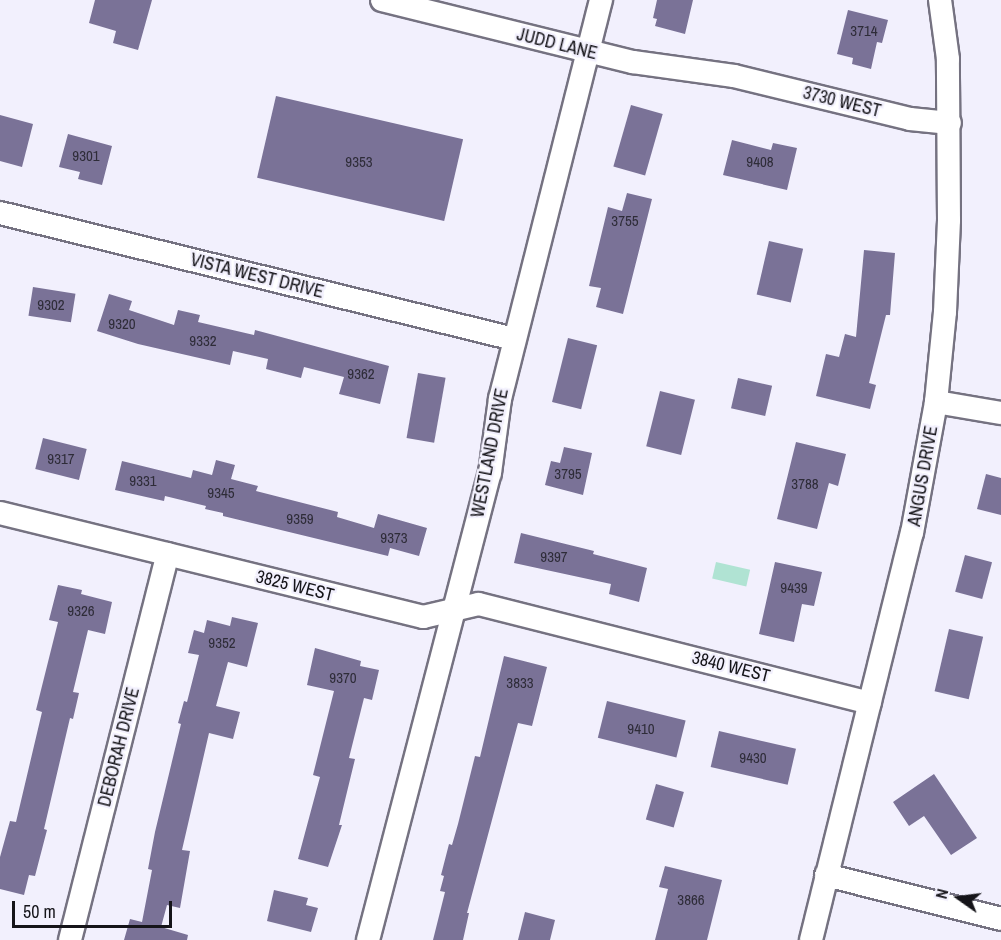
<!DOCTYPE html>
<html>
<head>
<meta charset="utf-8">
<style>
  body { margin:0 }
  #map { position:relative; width:1001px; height:940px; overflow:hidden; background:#f2f0fd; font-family:"Archivo Narrow",sans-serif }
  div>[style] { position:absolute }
  .water>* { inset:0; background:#b0e3d3; transform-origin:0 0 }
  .building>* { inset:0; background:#7a7297; transform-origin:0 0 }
  .roads { filter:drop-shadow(2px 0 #757281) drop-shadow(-2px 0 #757281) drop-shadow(0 2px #757281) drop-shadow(0 -2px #757281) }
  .minor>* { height:22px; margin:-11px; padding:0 11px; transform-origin:11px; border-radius:11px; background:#fff }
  span { translate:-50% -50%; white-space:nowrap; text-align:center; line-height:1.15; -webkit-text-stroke:4.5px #f2f0fd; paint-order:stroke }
  .number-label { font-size:15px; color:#2e2c38 }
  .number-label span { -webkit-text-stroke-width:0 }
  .street-label { font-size:18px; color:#151419 }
  .north { position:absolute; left:929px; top:868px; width:60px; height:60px; -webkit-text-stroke:4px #f2f0fd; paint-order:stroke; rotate:284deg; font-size:16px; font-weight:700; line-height:24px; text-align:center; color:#151419 }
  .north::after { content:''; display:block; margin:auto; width:21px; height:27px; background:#151419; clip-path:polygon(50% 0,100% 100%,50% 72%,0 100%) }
  .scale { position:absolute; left:12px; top:901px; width:160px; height:27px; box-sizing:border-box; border:3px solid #151419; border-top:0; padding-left:8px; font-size:18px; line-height:21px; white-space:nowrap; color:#151419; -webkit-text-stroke:4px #f2f0fd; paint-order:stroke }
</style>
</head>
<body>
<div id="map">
  <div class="water">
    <div style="left:716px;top:562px;width:35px;height:17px;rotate:13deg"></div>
  </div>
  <div class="building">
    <div style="clip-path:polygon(95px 0,152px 0,138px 50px,113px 43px,116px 31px,89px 23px)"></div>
    <div style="clip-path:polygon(657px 0,693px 0,685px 34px,655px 26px,657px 19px,653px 18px)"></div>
    <div style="clip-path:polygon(848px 10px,888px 20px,882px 43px,877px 42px,871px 69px,852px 64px,853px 58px,837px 54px)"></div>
    <div style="left:276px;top:96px;width:192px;height:84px;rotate:13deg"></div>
    <div style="left:631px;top:105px;width:33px;height:64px;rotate:16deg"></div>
    <div style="clip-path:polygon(0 115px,33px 124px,22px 167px,0 161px)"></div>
    <div style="clip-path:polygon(68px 134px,112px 146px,102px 185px,78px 179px,80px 172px,59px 167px)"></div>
    <div style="clip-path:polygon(732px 140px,771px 150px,773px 143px,797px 148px,787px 190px,723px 175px)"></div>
    <div style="clip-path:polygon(627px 193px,652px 199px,623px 314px,596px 307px,601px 288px,589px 286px,608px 207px,622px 211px)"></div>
    <div style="left:769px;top:241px;width:35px;height:55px;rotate:13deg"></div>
    <div style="clip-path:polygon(864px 250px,895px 253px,890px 315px,886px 315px,869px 383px,876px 385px,870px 409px,816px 396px,826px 354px,839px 357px,845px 334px,856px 337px)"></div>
    <div style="left:33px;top:287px;width:43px;height:29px;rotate:9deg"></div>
    <div style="clip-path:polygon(109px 294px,132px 301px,129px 310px,174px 325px,178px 310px,200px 315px,198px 322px,254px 335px,255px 330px,389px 366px,380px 404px,339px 394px,344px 377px,304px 367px,301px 378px,266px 369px,268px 359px,233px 351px,230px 365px,138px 344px,97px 331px)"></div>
    <div style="left:568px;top:338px;width:30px;height:66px;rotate:14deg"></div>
    <div style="left:418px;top:373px;width:28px;height:66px;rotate:10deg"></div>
    <div style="left:738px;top:378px;width:35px;height:31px;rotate:13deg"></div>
    <div style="left:660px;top:391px;width:36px;height:57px;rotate:14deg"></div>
    <div style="left:43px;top:438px;width:45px;height:32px;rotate:14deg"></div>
    <div style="clip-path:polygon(796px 442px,846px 454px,838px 486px,829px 483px,817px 529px,777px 519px)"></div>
    <div style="clip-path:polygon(564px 447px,592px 453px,583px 495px,545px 485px,551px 461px,560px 463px)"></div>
    <div style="clip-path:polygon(216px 460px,235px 465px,231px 479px,258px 486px,256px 491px,338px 512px,337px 517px,374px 528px,378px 514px,427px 528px,419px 556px,390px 548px,388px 556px,223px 516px,223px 513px,205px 509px,206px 506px,165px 496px,164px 501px,115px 490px,122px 461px,191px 478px,193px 470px,212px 475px)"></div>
    <div style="clip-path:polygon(986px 474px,1001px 478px,1001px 515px,977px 509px)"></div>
    <div style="clip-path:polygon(521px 533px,594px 551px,593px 554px,647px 568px,639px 602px,609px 594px,611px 584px,514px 563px)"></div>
    <div style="left:965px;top:555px;width:28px;height:38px;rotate:15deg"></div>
    <div style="clip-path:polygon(775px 562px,822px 572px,814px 606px,802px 604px,794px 642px,759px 634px)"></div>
    <div style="clip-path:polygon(58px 585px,82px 590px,81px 594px,112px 602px,105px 634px,88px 630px,73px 692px,79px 693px,73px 719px,70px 718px,44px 829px,47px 830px,35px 876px,29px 875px,24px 895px,0 889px,0 857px,10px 821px,16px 822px,42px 712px,36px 710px,58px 622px,49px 620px)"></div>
    <div style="clip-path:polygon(232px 617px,258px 623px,247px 667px,228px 662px,216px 706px,240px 712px,233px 739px,209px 733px,182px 850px,190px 851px,180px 908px,167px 905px,161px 927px,188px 935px,187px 940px,124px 940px,130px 919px,142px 922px,152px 870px,148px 869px,155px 832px,181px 724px,178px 723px,184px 701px,187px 702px,199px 655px,188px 653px,194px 630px,204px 633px,207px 620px,230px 626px)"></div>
    <div style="left:949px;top:629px;width:35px;height:64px;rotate:13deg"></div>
    <div style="clip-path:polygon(315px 648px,361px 661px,360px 666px,379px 670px,372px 700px,364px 698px,349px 758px,355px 759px,339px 825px,342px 825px,328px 867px,298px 859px,320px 777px,313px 775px,334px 691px,307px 685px)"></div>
    <div style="clip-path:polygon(504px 656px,547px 667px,532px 726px,518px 723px,467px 913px,469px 913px,463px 940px,433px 940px,445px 892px,440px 891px,444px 876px,441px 875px,449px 844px,452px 845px,458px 824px,475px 756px,480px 757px)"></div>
    <div style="left:607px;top:701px;width:81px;height:38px;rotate:14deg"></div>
    <div style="left:719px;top:731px;width:79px;height:37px;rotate:13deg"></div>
    <div style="clip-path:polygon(934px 774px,977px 838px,951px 855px,924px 816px,909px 826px,893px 802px)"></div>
    <div style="left:656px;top:784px;width:29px;height:37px;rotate:16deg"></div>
    <div style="clip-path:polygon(665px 866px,722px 880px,707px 940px,655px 940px,668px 889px,659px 887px)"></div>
    <div style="clip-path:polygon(274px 890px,308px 898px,306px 905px,318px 908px,311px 932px,267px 921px)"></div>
    <div style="clip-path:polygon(525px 912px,555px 920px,550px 940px,518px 940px)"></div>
  </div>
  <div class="roads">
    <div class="minor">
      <div style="left:382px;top:0;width:259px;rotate:13.9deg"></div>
      <div style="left:633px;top:62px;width:102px;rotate:7.9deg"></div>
      <div style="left:734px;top:76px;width:181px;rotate:13.7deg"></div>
      <div style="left:910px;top:119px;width:40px;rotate:5.7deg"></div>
      <div style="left:0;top:213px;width:529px;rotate:13.77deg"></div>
      <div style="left:936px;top:402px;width:66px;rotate:9.6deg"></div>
      <div style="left:0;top:513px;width:436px;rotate:13.8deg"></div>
      <div style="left:423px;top:617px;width:57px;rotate:-13.1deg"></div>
      <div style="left:479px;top:604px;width:403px;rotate:14.2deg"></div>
      <div style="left:826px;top:875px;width:180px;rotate:14.1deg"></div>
      <div style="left:70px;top:940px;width:398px;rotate:-75.8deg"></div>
      <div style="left:368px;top:940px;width:483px;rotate:-75.4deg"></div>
      <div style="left:490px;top:473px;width:75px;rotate:-82.3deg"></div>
      <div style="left:500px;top:399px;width:412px;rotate:-75.8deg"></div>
      <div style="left:811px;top:940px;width:419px;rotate:-76.1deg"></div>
      <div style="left:912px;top:533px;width:133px;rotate:-79.6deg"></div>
      <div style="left:936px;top:402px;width:90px;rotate:-84.3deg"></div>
      <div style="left:945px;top:312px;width:92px;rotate:-87.5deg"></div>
      <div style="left:949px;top:220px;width:161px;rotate:-90.4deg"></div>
      <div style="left:948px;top:59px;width:60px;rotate:-97.7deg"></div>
    </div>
  </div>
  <div class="number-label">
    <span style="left:864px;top:31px">3714</span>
    <span style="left:86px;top:156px">9301</span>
    <span style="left:359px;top:162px">9353</span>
    <span style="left:760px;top:162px">9408</span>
    <span style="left:625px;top:221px">3755</span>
    <span style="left:51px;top:305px">9302</span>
    <span style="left:122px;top:324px">9320</span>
    <span style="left:203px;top:341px">9332</span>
    <span style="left:361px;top:374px">9362</span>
    <span style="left:61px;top:459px">9317</span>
    <span style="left:568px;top:474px">3795</span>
    <span style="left:143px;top:481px">9331</span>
    <span style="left:805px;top:484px">3788</span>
    <span style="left:221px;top:493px">9345</span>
    <span style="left:300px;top:519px">9359</span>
    <span style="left:394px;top:538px">9373</span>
    <span style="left:554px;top:557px">9397</span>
    <span style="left:794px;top:588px">9439</span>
    <span style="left:81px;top:611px">9326</span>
    <span style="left:222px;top:643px">9352</span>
    <span style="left:343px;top:678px">9370</span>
    <span style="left:520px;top:683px">3833</span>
    <span style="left:641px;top:729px">9410</span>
    <span style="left:753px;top:758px">9430</span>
    <span style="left:691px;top:900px">3866</span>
  </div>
  <div class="street-label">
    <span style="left:557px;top:44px;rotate:14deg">JUDD LANE</span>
    <span style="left:842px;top:102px;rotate:14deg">3730 WEST</span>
    <span style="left:257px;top:276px;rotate:14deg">VISTA WEST DRIVE</span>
    <span style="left:490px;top:453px;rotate:-79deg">WESTLAND DRIVE</span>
    <span style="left:923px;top:476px;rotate:-80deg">ANGUS DRIVE</span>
    <span style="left:295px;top:586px;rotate:14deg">3825 WEST</span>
    <span style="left:731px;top:667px;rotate:14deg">3840 WEST</span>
    <span style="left:119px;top:747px;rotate:-76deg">DEBORAH DRIVE</span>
  </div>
  <div class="north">N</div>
  <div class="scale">50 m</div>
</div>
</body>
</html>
